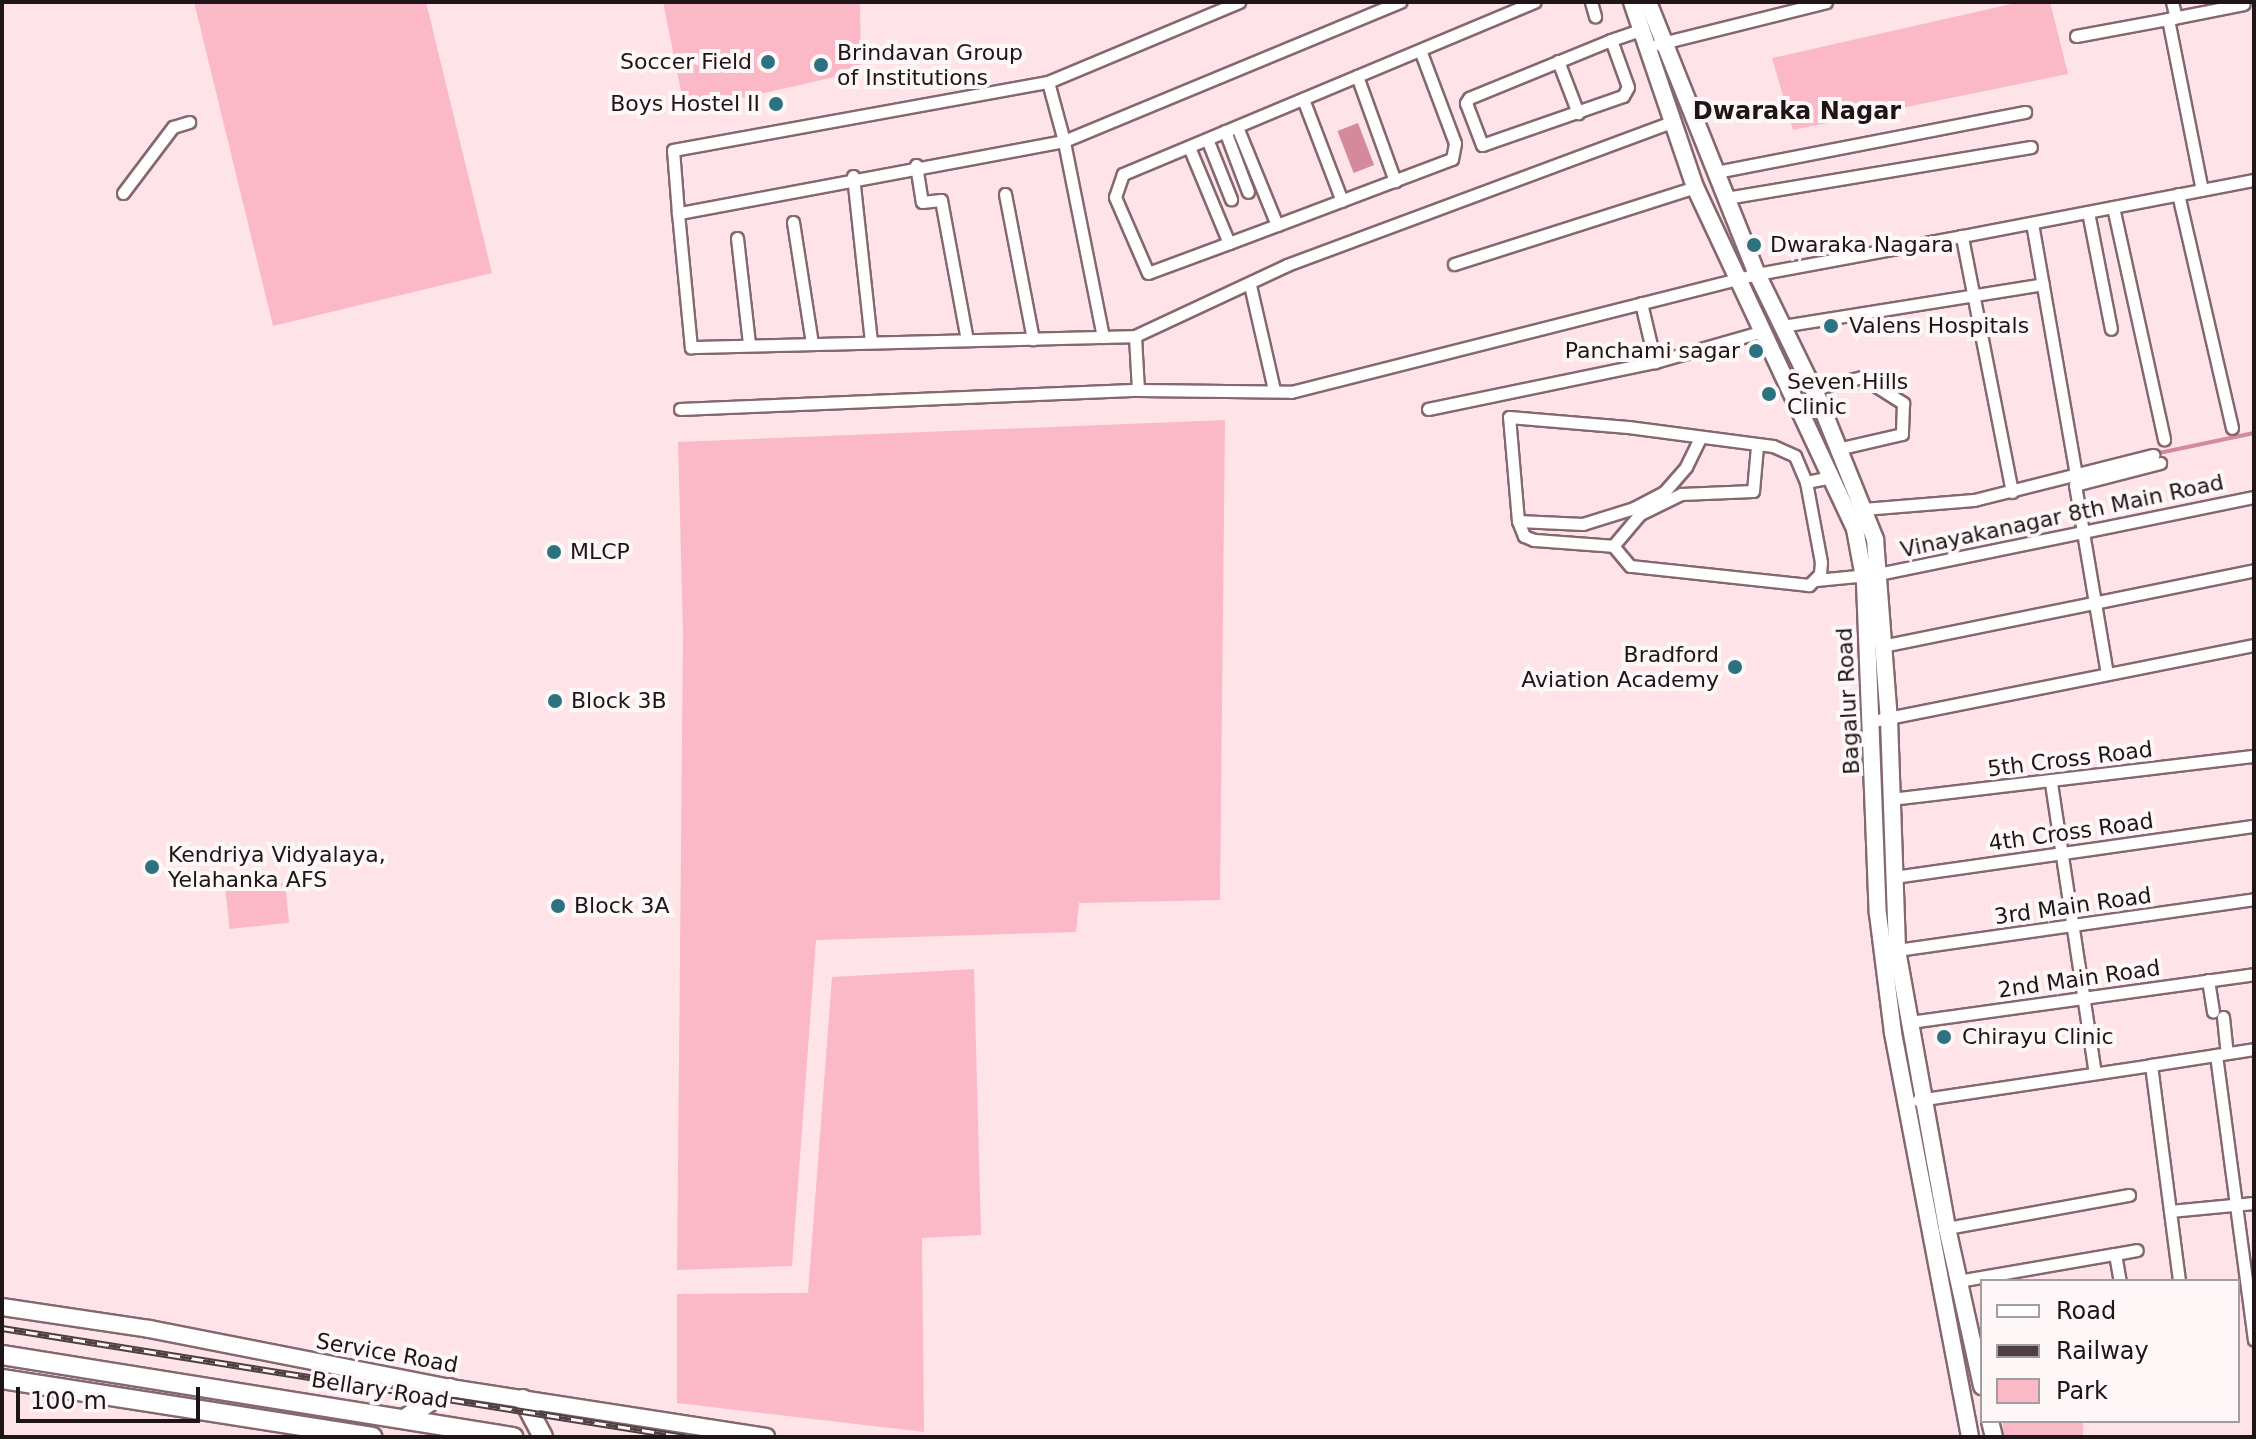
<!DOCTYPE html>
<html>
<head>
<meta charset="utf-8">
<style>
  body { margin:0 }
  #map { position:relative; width:2256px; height:1439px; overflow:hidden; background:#fee4e9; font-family:"DejaVu Sans",sans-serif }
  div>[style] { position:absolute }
  .green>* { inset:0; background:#fbb9c7; transform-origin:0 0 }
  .water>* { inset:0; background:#d48a9c; transform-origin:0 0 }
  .stream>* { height:4px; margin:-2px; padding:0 2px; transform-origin:2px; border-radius:2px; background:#d48a9c }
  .roads { filter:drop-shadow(2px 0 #84686e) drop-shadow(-2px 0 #84686e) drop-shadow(0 2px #84686e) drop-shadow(0 -2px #84686e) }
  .minor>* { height:11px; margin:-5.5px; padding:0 5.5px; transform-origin:5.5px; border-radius:5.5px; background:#fff }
  .secondary>* { height:16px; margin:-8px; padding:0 8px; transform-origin:8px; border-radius:8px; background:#fff }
  .trunk>* { height:18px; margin:-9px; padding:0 9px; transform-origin:9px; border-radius:9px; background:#fff }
  .rail>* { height:7px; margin-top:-3.5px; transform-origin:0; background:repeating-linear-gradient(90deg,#fdf7f8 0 12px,#4d3f42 0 24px); box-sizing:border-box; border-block:2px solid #4d3f42 }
  .dots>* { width:22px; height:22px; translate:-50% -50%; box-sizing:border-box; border:4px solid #fdf7f8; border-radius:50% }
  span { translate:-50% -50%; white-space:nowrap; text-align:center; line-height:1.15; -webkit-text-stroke:8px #fdf7f8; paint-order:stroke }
  .poi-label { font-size:22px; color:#1f1417 }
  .left { translate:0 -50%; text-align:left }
  .right { translate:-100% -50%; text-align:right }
  .street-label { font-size:22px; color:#1f1417 }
  .neighbourhood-label { font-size:24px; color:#1f1417; font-weight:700 }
  .frame { position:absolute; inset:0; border:4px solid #1f1417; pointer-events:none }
  .legend { position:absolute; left:1980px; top:1279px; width:260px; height:144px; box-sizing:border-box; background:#fdf7f8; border:2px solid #a49c9e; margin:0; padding:10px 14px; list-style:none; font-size:24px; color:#1f1417 }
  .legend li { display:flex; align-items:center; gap:16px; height:40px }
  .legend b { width:40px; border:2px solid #a49c9e }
  .scale { position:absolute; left:16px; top:1387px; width:184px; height:36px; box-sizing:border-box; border:4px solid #1f1417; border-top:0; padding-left:10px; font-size:24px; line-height:28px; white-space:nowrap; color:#1f1417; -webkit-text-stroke:6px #fdf7f8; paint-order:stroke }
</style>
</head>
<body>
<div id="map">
  <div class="green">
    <div style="clip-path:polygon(194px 2px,426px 2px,492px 273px,273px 326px)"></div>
    <div style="clip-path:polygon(663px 2px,860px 2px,861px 71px,685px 111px)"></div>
    <div style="clip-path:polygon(2020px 2px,2050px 2px,2068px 74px,1793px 130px,1772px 58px)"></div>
    <div style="clip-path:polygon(1225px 420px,1220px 900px,1079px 903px,1076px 932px,816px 940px,792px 1266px,677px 1270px,683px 633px,678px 442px)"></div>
    <div style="left:285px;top:883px;width:40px;height:60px;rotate:84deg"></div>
    <div style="clip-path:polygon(974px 969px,981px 1235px,922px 1238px,924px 1432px,677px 1403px,677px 1294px,808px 1293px,832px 977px)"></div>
    <div style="left:2003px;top:1421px;width:80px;height:16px"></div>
  </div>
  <div class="water">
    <div style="left:1358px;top:123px;width:45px;height:22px;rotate:69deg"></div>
  </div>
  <div class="stream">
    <div style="left:2159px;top:453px;width:97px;rotate:-11.9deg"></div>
  </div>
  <div class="roads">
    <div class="minor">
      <div style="left:1591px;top:2px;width:15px;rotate:74deg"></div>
      <div style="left:2172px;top:2px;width:16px;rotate:76deg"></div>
      <div style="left:2168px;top:19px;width:77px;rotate:-11.2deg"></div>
      <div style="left:2076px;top:36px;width:94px;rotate:-10.5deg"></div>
      <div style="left:2168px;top:19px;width:174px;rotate:78.8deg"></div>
      <div style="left:1611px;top:40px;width:153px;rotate:157.8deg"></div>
      <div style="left:1469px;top:98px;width:6px;rotate:121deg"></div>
      <div style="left:1466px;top:103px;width:45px;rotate:69.1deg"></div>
      <div style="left:1482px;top:145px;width:149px;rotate:-19.2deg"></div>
      <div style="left:1623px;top:96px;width:10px;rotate:-61deg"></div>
      <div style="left:1628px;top:87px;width:50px;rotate:-109.9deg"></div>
      <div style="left:1611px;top:40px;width:34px;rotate:-19deg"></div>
      <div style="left:1658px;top:44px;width:173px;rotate:-14deg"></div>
      <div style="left:1558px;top:61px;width:56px;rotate:69deg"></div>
      <div style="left:1357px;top:76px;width:112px;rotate:70.1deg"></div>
      <div style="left:1048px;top:82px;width:207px;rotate:-22.7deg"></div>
      <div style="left:1303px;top:99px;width:109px;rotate:69.1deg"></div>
      <div style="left:1237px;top:127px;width:106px;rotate:67.8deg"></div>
      <div style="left:1277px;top:225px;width:187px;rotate:-20.7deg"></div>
      <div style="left:1452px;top:159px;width:16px;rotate:-79deg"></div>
      <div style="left:1455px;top:143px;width:99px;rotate:-110.6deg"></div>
      <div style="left:1225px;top:131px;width:65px;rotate:69.3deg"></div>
      <div style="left:1207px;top:139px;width:65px;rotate:68.2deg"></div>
      <div style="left:1189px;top:147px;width:104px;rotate:67.4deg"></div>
      <div style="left:1229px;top:243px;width:86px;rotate:159.7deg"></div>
      <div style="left:1148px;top:273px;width:83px;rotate:-113.5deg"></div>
      <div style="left:1115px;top:197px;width:24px;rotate:-71deg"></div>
      <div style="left:1123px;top:174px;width:446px;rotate:-22.7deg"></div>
      <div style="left:916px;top:165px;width:37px;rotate:81deg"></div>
      <div style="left:922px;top:202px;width:19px;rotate:-6deg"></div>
      <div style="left:941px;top:200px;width:142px;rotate:79.5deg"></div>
      <div style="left:1716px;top:172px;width:315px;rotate:-11deg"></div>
      <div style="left:853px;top:176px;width:167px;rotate:83.8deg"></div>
      <div style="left:123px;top:193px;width:83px;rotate:-52.9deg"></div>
      <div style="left:173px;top:127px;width:17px;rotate:-17deg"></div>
      <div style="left:1005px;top:194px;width:148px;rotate:79.1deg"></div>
      <div style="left:2178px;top:194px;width:240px;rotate:77deg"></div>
      <div style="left:1726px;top:198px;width:309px;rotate:-9.5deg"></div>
      <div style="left:2113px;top:207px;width:238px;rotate:77.6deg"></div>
      <div style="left:2088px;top:212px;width:119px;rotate:78.9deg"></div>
      <div style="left:678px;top:213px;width:135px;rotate:84.5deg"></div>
      <div style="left:691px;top:347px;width:444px;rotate:-1.4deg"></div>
      <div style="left:793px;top:222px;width:122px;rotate:81.1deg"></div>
      <div style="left:2032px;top:223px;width:256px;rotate:80.1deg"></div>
      <div style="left:737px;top:238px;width:106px;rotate:83.5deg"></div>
      <div style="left:1229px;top:243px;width:51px;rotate:-20.6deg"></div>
      <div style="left:1454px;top:264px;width:253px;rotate:-17.7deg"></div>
      <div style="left:1250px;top:285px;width:108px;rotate:77.1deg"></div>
      <div style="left:1641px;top:303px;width:61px;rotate:76.7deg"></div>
      <div style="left:1782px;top:326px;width:264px;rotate:-9.1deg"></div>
      <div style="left:1103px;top:337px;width:200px;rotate:-101.3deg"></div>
      <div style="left:1064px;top:141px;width:393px;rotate:169.4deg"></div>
      <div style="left:678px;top:213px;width:63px;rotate:-94.5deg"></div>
      <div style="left:673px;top:150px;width:381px;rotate:-10.3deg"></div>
      <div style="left:1048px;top:82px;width:61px;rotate:74.8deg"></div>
      <div style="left:1064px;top:141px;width:364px;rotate:-22.5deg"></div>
      <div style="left:1813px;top:389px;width:50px;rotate:-13.8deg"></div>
      <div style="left:1862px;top:377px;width:49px;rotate:32.4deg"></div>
      <div style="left:1903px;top:403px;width:31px;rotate:92deg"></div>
      <div style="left:1902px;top:434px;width:67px;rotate:167deg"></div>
      <div style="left:1138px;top:390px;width:54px;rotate:-93.2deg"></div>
      <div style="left:1135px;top:336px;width:168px;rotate:-25deg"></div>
      <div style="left:1287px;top:265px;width:410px;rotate:-20.4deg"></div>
      <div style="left:680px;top:409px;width:458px;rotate:-2.4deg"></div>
      <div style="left:1138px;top:390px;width:153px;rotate:0.7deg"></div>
      <div style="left:1291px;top:392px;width:481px;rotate:-14.2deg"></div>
      <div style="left:1757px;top:274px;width:208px;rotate:-10.5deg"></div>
      <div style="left:1428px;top:409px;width:232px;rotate:-11.7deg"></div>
      <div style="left:1655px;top:362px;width:113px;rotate:-15.9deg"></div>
      <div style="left:1700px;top:438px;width:32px;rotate:116deg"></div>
      <div style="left:1686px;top:467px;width:33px;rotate:131deg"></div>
      <div style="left:1664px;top:492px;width:34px;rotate:152deg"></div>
      <div style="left:1634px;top:508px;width:53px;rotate:162.6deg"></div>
      <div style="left:1583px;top:524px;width:65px;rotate:-177.4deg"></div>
      <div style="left:1518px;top:521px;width:104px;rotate:-94.9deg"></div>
      <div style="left:1509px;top:417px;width:119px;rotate:4.8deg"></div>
      <div style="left:1628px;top:427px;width:146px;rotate:7.5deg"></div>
      <div style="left:1773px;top:446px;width:24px;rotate:24deg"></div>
      <div style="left:1795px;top:456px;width:28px;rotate:67deg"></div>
      <div style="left:1806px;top:482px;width:81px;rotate:79.4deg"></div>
      <div style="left:1821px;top:562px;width:12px;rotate:95deg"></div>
      <div style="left:1820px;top:574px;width:16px;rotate:135deg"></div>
      <div style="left:1809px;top:585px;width:180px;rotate:-173.9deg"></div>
      <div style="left:1630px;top:566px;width:26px;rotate:-130deg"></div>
      <div style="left:1613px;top:546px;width:42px;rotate:-49.8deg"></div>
      <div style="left:1640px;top:514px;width:46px;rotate:-26deg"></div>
      <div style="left:1681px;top:494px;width:72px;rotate:-2.4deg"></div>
      <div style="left:1753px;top:491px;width:45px;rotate:-84.9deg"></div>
      <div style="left:1806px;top:482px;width:25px;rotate:-11deg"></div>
      <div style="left:2012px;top:492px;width:261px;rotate:-101.1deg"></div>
      <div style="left:1962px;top:236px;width:297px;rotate:-10.9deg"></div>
      <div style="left:1863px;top:509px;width:111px;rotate:-4.6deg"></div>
      <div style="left:1974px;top:500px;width:185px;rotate:-14.1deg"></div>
      <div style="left:1518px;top:521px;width:16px;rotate:68deg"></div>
      <div style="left:1524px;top:536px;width:11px;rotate:22deg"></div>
      <div style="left:1534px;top:540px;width:79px;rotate:4.3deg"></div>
      <div style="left:1816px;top:580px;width:62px;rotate:-5.5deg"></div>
      <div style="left:1878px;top:574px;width:384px;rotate:-11.6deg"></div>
      <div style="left:1882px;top:646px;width:380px;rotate:-11.5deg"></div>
      <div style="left:2107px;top:674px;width:192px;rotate:-99.6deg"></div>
      <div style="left:2075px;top:485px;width:88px;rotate:-14.5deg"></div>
      <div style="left:1873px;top:721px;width:389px;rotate:-11.3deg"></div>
      <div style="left:2051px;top:783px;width:293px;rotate:81.4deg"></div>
      <div style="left:1891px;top:799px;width:366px;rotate:-6.8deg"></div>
      <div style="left:1894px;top:877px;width:364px;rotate:-8.1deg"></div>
      <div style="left:1897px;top:950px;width:361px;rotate:-8.1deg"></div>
      <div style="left:2208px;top:980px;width:32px;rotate:81deg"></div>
      <div style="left:2223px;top:1017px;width:36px;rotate:84deg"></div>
      <div style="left:1910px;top:1022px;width:347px;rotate:-7.9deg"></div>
      <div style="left:2216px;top:1055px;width:287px;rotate:82.4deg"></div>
      <div style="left:2151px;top:1065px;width:104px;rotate:-8.8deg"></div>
      <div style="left:1918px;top:1100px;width:236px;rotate:-8.5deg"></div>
      <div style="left:2151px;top:1065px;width:218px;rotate:82.6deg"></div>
      <div style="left:2170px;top:1211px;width:84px;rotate:-5.4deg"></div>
      <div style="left:1947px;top:1228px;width:185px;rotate:-10.3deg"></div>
      <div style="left:2115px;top:1254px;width:22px;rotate:-10deg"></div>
      <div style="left:1958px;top:1281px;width:159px;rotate:-9.8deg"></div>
      <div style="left:2115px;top:1254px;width:27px;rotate:80deg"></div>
    </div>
    <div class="secondary">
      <div style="left:1632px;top:2px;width:195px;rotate:71.2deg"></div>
      <div style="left:1695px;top:187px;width:378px;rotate:64.9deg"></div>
      <div style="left:1855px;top:529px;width:55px;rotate:79.5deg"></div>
      <div style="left:1865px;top:583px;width:331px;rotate:87.8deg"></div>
      <div style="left:1878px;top:914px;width:120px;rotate:82.8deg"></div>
      <div style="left:1893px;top:1033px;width:411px;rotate:79.2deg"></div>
      <div style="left:1648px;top:2px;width:293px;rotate:68.2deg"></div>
      <div style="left:1757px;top:274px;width:144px;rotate:64deg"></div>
      <div style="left:1820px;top:403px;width:147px;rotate:68deg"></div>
      <div style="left:1875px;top:539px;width:181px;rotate:85.6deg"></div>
      <div style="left:1889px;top:719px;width:231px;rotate:88deg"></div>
      <div style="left:1897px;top:950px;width:282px;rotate:79.8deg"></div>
      <div style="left:1947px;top:1228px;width:162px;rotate:77.5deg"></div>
      <div style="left:2px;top:1307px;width:149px;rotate:8.5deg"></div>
      <div style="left:149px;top:1329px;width:307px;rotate:11.1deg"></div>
      <div style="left:450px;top:1388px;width:320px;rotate:8.8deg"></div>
      <div style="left:1990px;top:1421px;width:16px;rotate:76deg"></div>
    </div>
    <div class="trunk">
      <div style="left:2px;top:1355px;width:518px;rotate:9.12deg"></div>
      <div style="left:2px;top:1379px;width:375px;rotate:8.9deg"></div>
      <div style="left:523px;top:1399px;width:43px;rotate:62.2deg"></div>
      <div style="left:406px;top:1418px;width:53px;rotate:-34.3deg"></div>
    </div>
  </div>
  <div class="rail">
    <div style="left:2px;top:1328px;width:692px;rotate:9.07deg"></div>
  </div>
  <div class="dots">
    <div style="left:768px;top:62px;background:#2d7281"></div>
    <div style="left:821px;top:65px;background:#2d7281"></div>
    <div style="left:776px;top:104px;background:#2d7281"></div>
    <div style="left:1754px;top:245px;background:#2d7281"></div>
    <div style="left:1831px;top:326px;background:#2d7281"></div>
    <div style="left:1756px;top:351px;background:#2d7281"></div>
    <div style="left:1769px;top:394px;background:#2d7281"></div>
    <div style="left:554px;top:552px;background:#2d7281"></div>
    <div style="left:1735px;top:667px;background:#2d7281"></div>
    <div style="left:555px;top:701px;background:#2d7281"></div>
    <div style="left:152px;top:867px;background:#2d7281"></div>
    <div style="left:558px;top:906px;background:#2d7281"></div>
    <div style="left:1944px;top:1037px;background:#2d7281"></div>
  </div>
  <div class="poi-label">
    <span class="left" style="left:837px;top:65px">Brindavan Group<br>of Institutions</span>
    <span class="right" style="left:752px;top:62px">Soccer Field</span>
    <span class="right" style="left:760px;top:104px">Boys Hostel II</span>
    <span class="left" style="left:1770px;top:245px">Dwaraka Nagara</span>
    <span class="left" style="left:1849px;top:326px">Valens Hospitals</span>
    <span class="right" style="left:1740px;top:351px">Panchami sagar</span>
    <span class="left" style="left:1787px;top:394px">Seven Hills<br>Clinic</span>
    <span class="left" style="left:570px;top:552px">MLCP</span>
    <span class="right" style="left:1719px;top:667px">Bradford<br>Aviation Academy</span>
    <span class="left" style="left:571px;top:701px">Block 3B</span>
    <span class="left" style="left:168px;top:867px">Kendriya Vidyalaya,<br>Yelahanka AFS</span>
    <span class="left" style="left:574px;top:906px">Block 3A</span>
    <span class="left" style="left:1962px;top:1037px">Chirayu Clinic</span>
  </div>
  <div class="street-label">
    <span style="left:2062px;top:516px;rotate:-12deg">Vinayakanagar 8th Main Road</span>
    <span style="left:1848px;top:701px;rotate:-93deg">Bagalur Road</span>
    <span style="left:2070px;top:759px;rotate:-7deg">5th Cross Road</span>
    <span style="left:2071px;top:832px;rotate:-8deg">4th Cross Road</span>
    <span style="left:2073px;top:906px;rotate:-8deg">3rd Main Road</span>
    <span style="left:2079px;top:979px;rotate:-8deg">2nd Main Road</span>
    <span style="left:387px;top:1353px;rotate:10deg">Service Road</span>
    <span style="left:380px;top:1390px;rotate:9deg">Bellary Road</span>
  </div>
  <div class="neighbourhood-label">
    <span style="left:1797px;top:112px">Dwaraka Nagar</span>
  </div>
  <div class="frame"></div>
  <ul class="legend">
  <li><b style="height:10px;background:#fff"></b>Road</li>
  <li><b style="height:10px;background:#4d3f42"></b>Railway</li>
  <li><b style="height:22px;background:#fbb9c7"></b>Park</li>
  </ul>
  <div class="scale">100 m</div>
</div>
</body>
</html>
